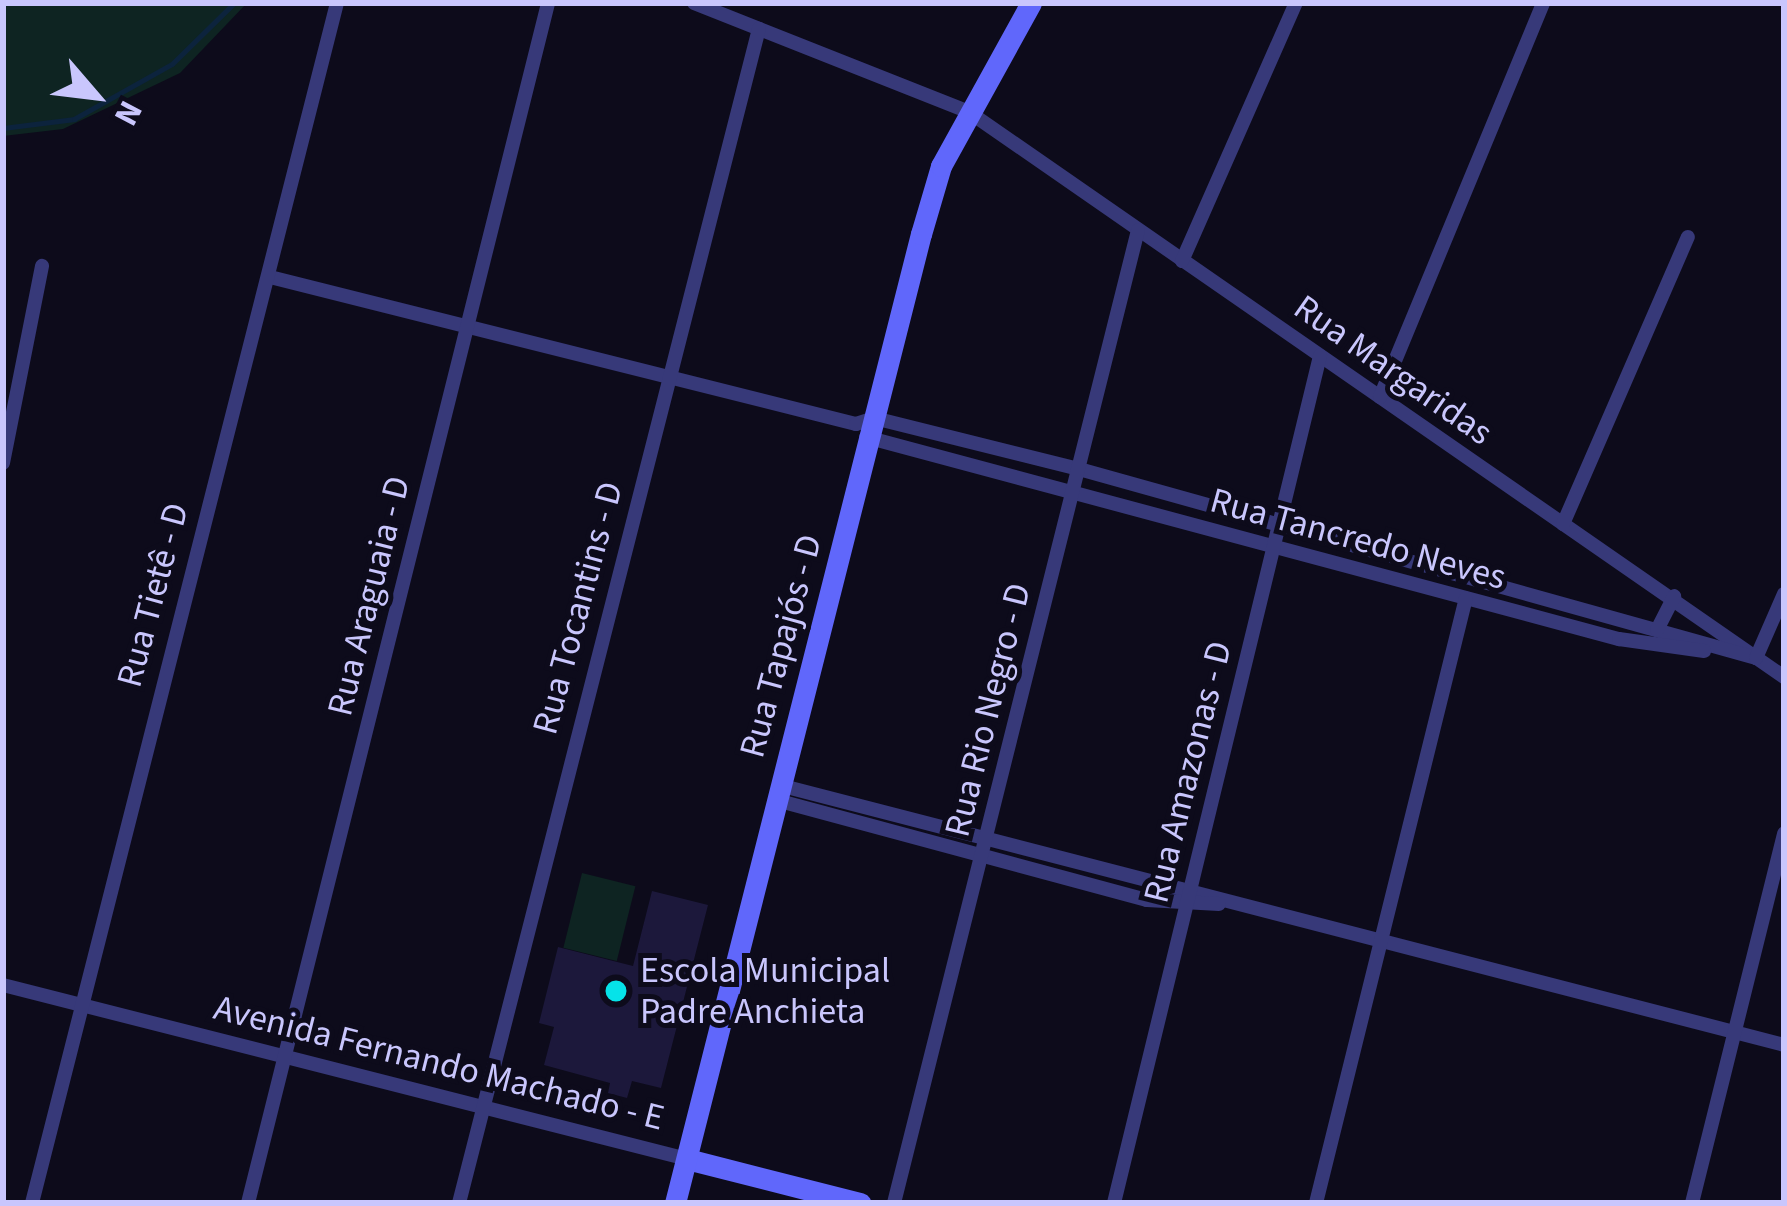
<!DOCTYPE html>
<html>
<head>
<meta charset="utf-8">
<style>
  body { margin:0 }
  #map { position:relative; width:1787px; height:1206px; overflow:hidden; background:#0d0b1b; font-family:"Source Sans 3",sans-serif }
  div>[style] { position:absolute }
  .green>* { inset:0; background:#0e2422; transform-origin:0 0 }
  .stream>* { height:4.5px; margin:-2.25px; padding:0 2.25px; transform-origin:2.25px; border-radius:2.25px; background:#0c233d }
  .building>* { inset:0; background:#1c183b }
  .street>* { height:14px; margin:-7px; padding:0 7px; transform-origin:7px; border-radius:7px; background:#373979 }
  .secondary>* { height:21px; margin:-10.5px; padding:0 10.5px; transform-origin:10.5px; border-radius:10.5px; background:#6067fb }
  .dots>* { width:33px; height:33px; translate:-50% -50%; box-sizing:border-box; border:6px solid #0d0b1b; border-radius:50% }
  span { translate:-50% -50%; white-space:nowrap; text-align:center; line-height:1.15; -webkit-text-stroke:10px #0d0b1b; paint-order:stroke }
  .street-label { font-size:36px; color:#c9c6fd }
  .poi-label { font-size:36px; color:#c9c6fd }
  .left { translate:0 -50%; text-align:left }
  .frame { position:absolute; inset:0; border:6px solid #c9c6fd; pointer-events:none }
  .north { position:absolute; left:36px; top:36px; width:120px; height:120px; -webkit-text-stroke:9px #0d0b1b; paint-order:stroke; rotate:118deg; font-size:33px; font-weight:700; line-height:48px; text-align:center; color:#c9c6fd }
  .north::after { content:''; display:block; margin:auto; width:42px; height:54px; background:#c9c6fd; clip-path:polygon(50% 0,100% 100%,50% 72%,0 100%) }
</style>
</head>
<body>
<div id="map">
  <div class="green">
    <div style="clip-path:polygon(3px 3px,247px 3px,180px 73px,63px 129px,3px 136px)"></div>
    <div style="left:582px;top:873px;width:55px;height:77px;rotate:14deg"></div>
  </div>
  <div class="stream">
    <div style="left:3px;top:128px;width:72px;rotate:-7.2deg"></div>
    <div style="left:74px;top:119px;width:112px;rotate:-29.3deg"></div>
    <div style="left:172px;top:64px;width:87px;rotate:-44.5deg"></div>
  </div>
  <div class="building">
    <div style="clip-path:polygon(652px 891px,708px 905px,661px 1088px,632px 1081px,627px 1098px,608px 1093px,610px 1083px,544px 1065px,554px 1027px,539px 1023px,558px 947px,633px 966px)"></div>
  </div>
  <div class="street">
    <div style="left:694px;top:3px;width:296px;rotate:21.6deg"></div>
    <div style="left:969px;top:112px;width:992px;rotate:34.73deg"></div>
    <div style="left:1182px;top:261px;width:282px;rotate:-66.2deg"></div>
    <div style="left:270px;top:277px;width:604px;rotate:14.08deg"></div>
    <div style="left:856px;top:424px;width:19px;rotate:-18deg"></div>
    <div style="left:874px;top:418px;width:211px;rotate:14deg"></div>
    <div style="left:1079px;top:469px;width:703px;rotate:15.6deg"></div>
    <div style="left:1380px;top:397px;width:426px;rotate:-67.5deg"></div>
    <div style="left:866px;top:437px;width:780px;rotate:15.02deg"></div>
    <div style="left:1619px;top:639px;width:86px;rotate:8deg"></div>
    <div style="left:3px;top:463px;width:201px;rotate:-78.8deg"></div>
    <div style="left:1563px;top:524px;width:313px;rotate:-66.5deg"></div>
    <div style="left:1657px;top:630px;width:38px;rotate:-63deg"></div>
    <div style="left:1756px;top:658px;width:70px;rotate:-66.4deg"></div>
    <div style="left:779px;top:785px;width:1038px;rotate:14.5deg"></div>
    <div style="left:776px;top:800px;width:384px;rotate:15.1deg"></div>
    <div style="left:1147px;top:900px;width:72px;rotate:3.2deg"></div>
    <div style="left:3px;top:985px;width:706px;rotate:14.27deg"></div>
    <div style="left:32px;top:1203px;width:1238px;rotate:-75.74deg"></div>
    <div style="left:248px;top:1203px;width:1237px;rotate:-75.96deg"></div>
    <div style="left:459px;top:1203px;width:1212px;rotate:-75.67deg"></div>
    <div style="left:894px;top:1203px;width:1003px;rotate:-75.92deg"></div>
    <div style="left:1114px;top:1203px;width:872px;rotate:-76.33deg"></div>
    <div style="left:1316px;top:1203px;width:623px;rotate:-76.08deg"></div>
    <div style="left:1692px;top:1203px;width:381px;rotate:-76deg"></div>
  </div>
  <div class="secondary">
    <div style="left:687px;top:1159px;width:179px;rotate:14.3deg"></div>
    <div style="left:675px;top:1203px;width:1000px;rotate:-75.76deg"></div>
    <div style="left:921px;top:234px;width:71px;rotate:-73.6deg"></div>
    <div style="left:941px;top:166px;width:186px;rotate:-61.1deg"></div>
  </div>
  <div class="dots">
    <div style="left:616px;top:991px;background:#06e3e9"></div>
  </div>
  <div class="street-label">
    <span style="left:1393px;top:370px;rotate:35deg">Rua Margaridas</span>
    <span style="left:1358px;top:539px;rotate:15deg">Rua Tancredo Neves</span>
    <span style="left:153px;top:595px;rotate:-75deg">Rua Tietê - D</span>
    <span style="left:369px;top:596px;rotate:-76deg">Rua Araguaia - D</span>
    <span style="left:578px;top:608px;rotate:-75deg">Rua Tocantins - D</span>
    <span style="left:781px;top:646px;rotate:-75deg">Rua Tapajós - D</span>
    <span style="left:988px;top:710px;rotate:-76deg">Rua Rio Negro - D</span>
    <span style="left:1188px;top:772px;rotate:-76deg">Rua Amazonas - D</span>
    <span style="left:439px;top:1063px;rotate:14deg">Avenida Fernando Machado - E</span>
  </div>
  <div class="poi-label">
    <span class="left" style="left:640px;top:991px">Escola Municipal<br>Padre Anchieta</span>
  </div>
  <div class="frame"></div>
  <div class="north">N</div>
</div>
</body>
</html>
